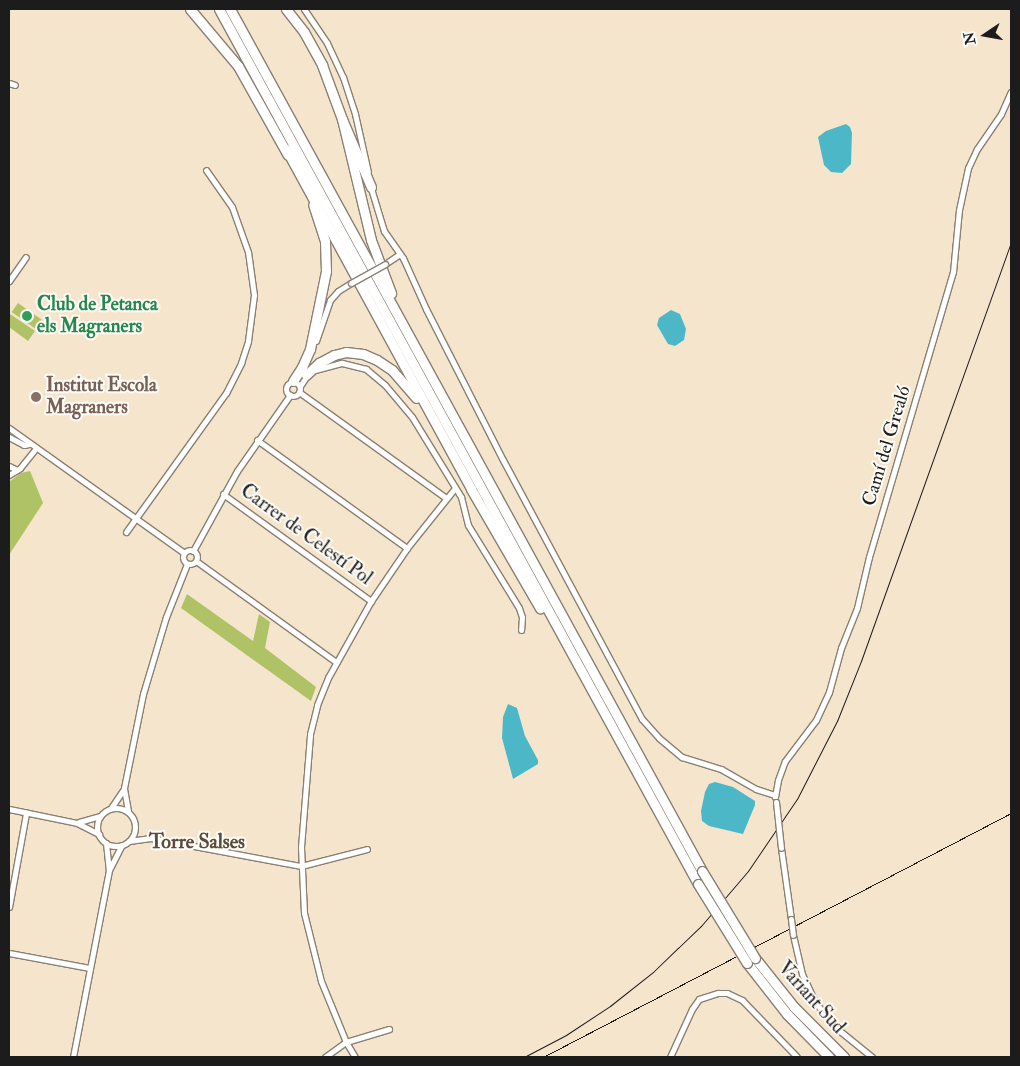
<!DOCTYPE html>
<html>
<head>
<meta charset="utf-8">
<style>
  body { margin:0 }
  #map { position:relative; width:1020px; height:1066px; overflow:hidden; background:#f6e5cd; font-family:"IM FELL Double Pica",serif }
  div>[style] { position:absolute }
  .green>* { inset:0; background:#afc266; transform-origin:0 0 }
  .water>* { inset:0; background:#4cb8c7 }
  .roads { filter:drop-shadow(1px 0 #898074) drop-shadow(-1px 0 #898074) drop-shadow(0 1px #898074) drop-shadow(0 -1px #898074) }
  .minor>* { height:5px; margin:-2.5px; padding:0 2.5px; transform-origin:2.5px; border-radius:2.5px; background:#fff }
  .minor>.ring { margin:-2.5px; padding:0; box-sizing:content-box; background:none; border:5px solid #fff; border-radius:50% }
  .trunk>* { height:9px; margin:-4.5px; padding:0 4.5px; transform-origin:4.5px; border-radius:4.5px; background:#fff }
  .motorway>* { height:9px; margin:-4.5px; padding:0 4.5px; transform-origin:4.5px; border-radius:4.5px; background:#fff }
  .rail>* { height:1px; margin:-0.5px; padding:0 0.5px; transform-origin:0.5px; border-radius:0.5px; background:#1c1c1c }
  .bridges { filter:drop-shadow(1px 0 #898074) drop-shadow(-1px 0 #898074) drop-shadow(0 1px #898074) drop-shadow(0 -1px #898074) }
  .minor-bridge>* { height:5px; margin:-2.5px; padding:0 2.5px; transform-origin:2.5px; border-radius:2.5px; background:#fff }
  .motorway-bridge>* { height:9px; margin:-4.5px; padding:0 4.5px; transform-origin:4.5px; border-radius:4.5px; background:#fff }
  .dots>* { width:14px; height:14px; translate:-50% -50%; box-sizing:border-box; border:2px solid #fdfcf7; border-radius:50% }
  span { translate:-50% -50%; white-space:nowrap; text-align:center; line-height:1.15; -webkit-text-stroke:4px #fdfcf7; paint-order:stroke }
  .leisure-label { font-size:19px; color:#27864d; font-weight:700 }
  .left { translate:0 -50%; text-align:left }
  .education-label { font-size:19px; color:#785e54; font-weight:700 }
  .street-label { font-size:19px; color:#1c1c1c }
  .neighbourhood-label { font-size:20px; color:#5d4a3e; font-weight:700 }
  .frame { position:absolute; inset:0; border:10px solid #1c1c1c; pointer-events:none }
  .north { position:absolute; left:960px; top:10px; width:50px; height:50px; -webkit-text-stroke:4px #fdfcf7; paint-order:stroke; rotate:258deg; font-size:14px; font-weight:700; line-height:20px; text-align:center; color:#1c1c1c }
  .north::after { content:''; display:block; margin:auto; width:18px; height:22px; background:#1c1c1c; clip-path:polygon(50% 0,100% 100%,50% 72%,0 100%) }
</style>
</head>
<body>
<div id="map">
  <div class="green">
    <div style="left:18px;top:303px;width:29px;height:11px;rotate:35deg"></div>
    <div style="clip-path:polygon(10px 314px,35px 331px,28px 341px,9px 327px)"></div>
    <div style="clip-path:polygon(30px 471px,43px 503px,9px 555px,9px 482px,21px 473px)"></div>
    <div style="clip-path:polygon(187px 594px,253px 641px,259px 614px,270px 622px,265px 648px,316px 687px,311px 701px,181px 608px)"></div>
  </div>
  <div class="water">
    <div style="clip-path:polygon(846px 124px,850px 127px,852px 133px,851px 164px,842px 173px,831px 172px,824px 165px,818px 137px,826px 131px)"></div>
    <div style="clip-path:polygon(671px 310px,680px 314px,686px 329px,684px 340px,675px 346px,668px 344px,657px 325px,659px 318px)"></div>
    <div style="clip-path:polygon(508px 704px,517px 708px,525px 736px,538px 760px,538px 764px,513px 779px,502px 738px,503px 717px)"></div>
    <div style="clip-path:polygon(715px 782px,733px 787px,755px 801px,755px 805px,743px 834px,709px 826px,702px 821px,701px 811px,705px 792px,709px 784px)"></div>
  </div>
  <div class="roads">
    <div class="minor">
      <div style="left:304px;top:9px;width:41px;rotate:55.9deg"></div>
      <div style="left:327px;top:43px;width:38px;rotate:65deg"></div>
      <div style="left:343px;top:77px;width:39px;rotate:72deg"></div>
      <div style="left:355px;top:114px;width:59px;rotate:77.4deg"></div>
      <div style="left:9px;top:83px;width:6px;rotate:18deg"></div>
      <div style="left:370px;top:185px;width:48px;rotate:73.1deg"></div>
      <div style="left:384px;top:231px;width:33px;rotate:55deg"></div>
      <div style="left:403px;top:258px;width:56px;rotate:65.7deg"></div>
      <div style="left:426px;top:309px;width:169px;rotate:63deg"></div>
      <div style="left:503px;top:460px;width:294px;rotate:61.8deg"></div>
      <div style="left:642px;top:719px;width:25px;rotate:48deg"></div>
      <div style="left:659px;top:738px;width:30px;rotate:40deg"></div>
      <div style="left:682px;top:757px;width:41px;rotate:17.1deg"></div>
      <div style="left:721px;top:769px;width:40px;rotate:29.7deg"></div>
      <div style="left:756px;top:789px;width:20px;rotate:18deg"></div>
      <div style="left:385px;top:264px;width:18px;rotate:-34deg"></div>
      <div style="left:9px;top:281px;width:29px;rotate:-55deg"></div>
      <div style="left:316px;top:341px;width:43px;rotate:-71.1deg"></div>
      <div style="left:330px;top:300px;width:12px;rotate:-48deg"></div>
      <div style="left:338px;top:291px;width:15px;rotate:-32deg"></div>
      <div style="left:315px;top:370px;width:28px;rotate:-15deg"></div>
      <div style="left:342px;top:363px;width:25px;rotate:14deg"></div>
      <div style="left:366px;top:369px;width:25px;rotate:40deg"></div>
      <div style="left:385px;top:385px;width:42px;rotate:49.8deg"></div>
      <div style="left:412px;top:417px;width:94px;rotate:58.5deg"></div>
      <div style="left:461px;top:497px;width:29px;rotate:76deg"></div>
      <div style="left:468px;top:525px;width:97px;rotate:58.4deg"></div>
      <div style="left:519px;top:608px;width:9px;rotate:72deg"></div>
      <div style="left:522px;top:617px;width:13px;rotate:94deg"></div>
      <div class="ring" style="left:286px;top:382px;width:9px;height:9px"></div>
      <div style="left:300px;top:386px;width:14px;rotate:-56deg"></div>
      <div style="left:299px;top:392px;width:181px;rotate:35.8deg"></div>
      <div style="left:9px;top:428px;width:215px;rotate:35.5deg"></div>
      <div style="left:9px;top:437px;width:17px;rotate:28deg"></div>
      <div style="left:24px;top:445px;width:5px;rotate:-11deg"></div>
      <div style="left:257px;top:440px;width:185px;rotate:35.8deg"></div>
      <div style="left:9px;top:466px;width:9px;rotate:27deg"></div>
      <div style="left:9px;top:475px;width:13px;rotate:-32deg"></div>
      <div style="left:20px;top:468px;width:26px;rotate:-51deg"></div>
      <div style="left:223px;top:494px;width:183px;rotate:35.9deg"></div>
      <div style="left:126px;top:532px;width:171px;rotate:-54.3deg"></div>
      <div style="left:226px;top:393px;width:34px;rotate:-63deg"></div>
      <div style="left:241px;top:363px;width:23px;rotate:-72deg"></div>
      <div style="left:248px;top:341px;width:46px;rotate:-82.6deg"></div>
      <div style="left:254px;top:295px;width:43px;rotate:-97.9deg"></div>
      <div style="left:248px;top:252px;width:48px;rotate:-109.6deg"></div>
      <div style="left:232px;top:207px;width:45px;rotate:-125.1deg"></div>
      <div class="ring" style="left:183px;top:550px;width:9px;height:9px"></div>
      <div style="left:193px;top:551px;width:91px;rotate:-61.2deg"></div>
      <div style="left:237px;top:471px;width:93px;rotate:-55.1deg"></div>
      <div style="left:196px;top:561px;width:173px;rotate:35.8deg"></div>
      <div style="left:775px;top:797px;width:17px;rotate:-80deg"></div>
      <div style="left:778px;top:780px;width:20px;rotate:-70deg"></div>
      <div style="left:785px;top:761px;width:51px;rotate:-52.9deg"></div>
      <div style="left:816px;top:720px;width:31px;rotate:-65deg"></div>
      <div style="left:829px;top:692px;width:46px;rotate:-74.7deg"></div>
      <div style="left:841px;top:648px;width:43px;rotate:-68.2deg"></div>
      <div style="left:857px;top:608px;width:52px;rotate:-76.8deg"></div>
      <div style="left:869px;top:557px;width:297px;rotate:-73.6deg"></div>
      <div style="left:953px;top:272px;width:62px;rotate:-84.5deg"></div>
      <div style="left:959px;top:210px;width:43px;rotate:-77.9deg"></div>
      <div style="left:968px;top:168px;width:21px;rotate:-65deg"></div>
      <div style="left:977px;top:149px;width:42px;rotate:-55.6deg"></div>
      <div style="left:1001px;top:114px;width:24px;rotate:-66deg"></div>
      <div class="ring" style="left:97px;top:808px;width:33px;height:33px"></div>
      <div style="left:111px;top:808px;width:23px;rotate:-56deg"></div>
      <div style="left:9px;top:809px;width:69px;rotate:11.6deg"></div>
      <div style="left:77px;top:823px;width:25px;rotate:27deg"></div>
      <div style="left:128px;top:811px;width:23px;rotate:-100deg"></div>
      <div style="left:124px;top:788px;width:96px;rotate:-78.6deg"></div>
      <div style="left:143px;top:694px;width:80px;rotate:-73.4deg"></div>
      <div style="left:166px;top:617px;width:57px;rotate:-68.4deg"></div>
      <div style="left:79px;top:822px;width:22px;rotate:-16deg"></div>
      <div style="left:129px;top:841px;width:22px;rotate:-8deg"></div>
      <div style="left:151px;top:838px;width:153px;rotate:10.6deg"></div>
      <div style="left:301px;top:866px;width:68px;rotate:-14.4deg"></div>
      <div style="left:106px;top:843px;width:27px;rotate:84deg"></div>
      <div style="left:781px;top:848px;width:72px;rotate:82deg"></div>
      <div style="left:9px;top:907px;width:96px;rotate:-79.7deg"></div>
      <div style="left:793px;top:935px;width:40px;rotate:77deg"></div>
      <div style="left:802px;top:974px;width:31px;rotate:65deg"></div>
      <div style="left:815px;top:1002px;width:32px;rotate:51deg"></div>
      <div style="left:835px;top:1027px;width:48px;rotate:39deg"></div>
      <div style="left:9px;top:953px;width:82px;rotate:10.5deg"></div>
      <div style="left:73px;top:1057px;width:190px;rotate:-79.1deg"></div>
      <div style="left:109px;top:870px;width:28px;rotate:-63deg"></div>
      <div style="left:325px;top:1057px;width:26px;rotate:-36deg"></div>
      <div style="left:346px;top:1042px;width:45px;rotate:-16.8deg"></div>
      <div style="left:355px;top:1057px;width:17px;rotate:-121deg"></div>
      <div style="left:346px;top:1042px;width:66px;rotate:-112.3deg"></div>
      <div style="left:321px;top:981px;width:70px;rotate:-104deg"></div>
      <div style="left:304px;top:913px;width:66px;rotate:-92.6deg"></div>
      <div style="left:301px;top:847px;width:113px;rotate:-85.4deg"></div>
      <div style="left:310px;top:734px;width:30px;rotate:-76deg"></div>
      <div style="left:317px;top:705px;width:31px;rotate:-68deg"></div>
      <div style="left:329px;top:676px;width:86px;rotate:-60.8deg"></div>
      <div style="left:371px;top:601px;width:64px;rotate:-55.8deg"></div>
      <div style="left:407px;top:548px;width:77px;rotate:-51.3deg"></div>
      <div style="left:670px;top:1057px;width:53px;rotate:-65.4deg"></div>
      <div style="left:692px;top:1009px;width:12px;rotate:-55deg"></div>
      <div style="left:699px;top:999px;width:20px;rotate:-18deg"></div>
      <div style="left:718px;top:993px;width:9px"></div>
      <div style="left:727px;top:993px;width:17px;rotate:25deg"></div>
      <div style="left:742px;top:1000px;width:79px;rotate:46deg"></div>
    </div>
    <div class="trunk">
      <div style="left:190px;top:9px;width:75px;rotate:49.9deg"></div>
      <div style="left:238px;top:66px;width:102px;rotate:60.7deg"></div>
      <div style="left:286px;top:9px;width:29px;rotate:52deg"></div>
      <div style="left:304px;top:32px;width:38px;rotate:61deg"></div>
      <div style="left:322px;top:65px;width:58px;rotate:69.7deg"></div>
      <div style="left:342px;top:119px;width:74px;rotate:66.9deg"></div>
      <div style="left:293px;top:381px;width:17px;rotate:-57deg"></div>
      <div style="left:302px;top:367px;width:20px;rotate:-66deg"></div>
      <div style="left:310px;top:349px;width:80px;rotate:-78.4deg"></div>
      <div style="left:326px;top:271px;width:30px;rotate:-92deg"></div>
      <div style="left:325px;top:241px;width:38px;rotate:-108deg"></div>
    </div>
    <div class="motorway">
      <div style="left:219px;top:9px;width:998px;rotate:61.3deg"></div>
      <div style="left:230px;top:9px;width:983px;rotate:61.3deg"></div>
      <div style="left:342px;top:119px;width:124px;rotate:76.5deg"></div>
      <div style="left:371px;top:240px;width:57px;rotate:69.3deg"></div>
      <div style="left:286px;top:149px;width:387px;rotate:61.4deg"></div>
      <div style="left:471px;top:489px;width:138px;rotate:59.9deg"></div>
      <div style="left:306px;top:375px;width:18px;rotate:-43deg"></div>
      <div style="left:319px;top:363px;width:17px;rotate:-28deg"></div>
      <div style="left:334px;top:355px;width:12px;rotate:-14deg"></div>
      <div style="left:346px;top:352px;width:17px;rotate:7deg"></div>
      <div style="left:363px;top:354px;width:15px;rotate:23deg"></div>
      <div style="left:377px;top:360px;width:18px;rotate:34deg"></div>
      <div style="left:392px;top:370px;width:37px;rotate:49deg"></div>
      <div style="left:755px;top:958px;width:63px;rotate:51.5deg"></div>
      <div style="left:794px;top:1007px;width:71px;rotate:45deg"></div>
      <div style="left:747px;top:963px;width:65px;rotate:51.9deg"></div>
      <div style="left:787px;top:1014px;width:60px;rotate:45.7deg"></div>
    </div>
  </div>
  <div class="rail">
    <div style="left:524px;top:1057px;width:47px;rotate:-27.6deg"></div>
    <div style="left:566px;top:1035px;width:53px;rotate:-33.4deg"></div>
    <div style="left:610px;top:1006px;width:55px;rotate:-38.3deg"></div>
    <div style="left:653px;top:972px;width:35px;rotate:-44deg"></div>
    <div style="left:678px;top:948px;width:32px;rotate:-44deg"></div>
    <div style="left:701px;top:926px;width:72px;rotate:-49.5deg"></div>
    <div style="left:748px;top:871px;width:87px;rotate:-55.8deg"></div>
    <div style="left:797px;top:799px;width:88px;rotate:-62.9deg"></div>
    <div style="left:837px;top:721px;width:65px;rotate:-68.2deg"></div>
    <div style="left:861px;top:661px;width:445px;rotate:-70.3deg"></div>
    <div style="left:543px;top:1057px;width:528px;rotate:-27.54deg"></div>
  </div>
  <div class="bridges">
    <div class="minor-bridge">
      <div style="left:351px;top:283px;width:39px;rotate:-29deg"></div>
      <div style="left:776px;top:802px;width:46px;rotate:83.8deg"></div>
      <div style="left:791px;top:919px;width:16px;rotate:83deg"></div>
    </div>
    <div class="motorway-bridge">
      <div style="left:702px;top:871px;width:102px;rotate:58.7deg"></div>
      <div style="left:698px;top:884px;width:93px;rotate:58.2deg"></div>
    </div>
  </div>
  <div class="dots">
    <div style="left:27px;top:316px;background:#2e9e5b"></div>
    <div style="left:36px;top:397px;background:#8d6e63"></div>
  </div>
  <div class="leisure-label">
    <span class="left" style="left:37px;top:316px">Club de Petanca<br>els Magraners</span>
  </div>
  <div class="education-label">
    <span class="left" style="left:46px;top:397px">Institut Escola<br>Magraners</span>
  </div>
  <div class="street-label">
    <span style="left:887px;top:446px;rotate:-73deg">Camí del Grealó</span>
    <span style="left:306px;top:535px;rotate:36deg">Carrer de Celestí Pol</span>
    <span style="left:811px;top:998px;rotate:48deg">Variant Sud</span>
  </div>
  <div class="neighbourhood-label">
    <span style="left:197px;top:841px">Torre Salses</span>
  </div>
  <div class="frame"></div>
  <div class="north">N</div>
</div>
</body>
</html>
